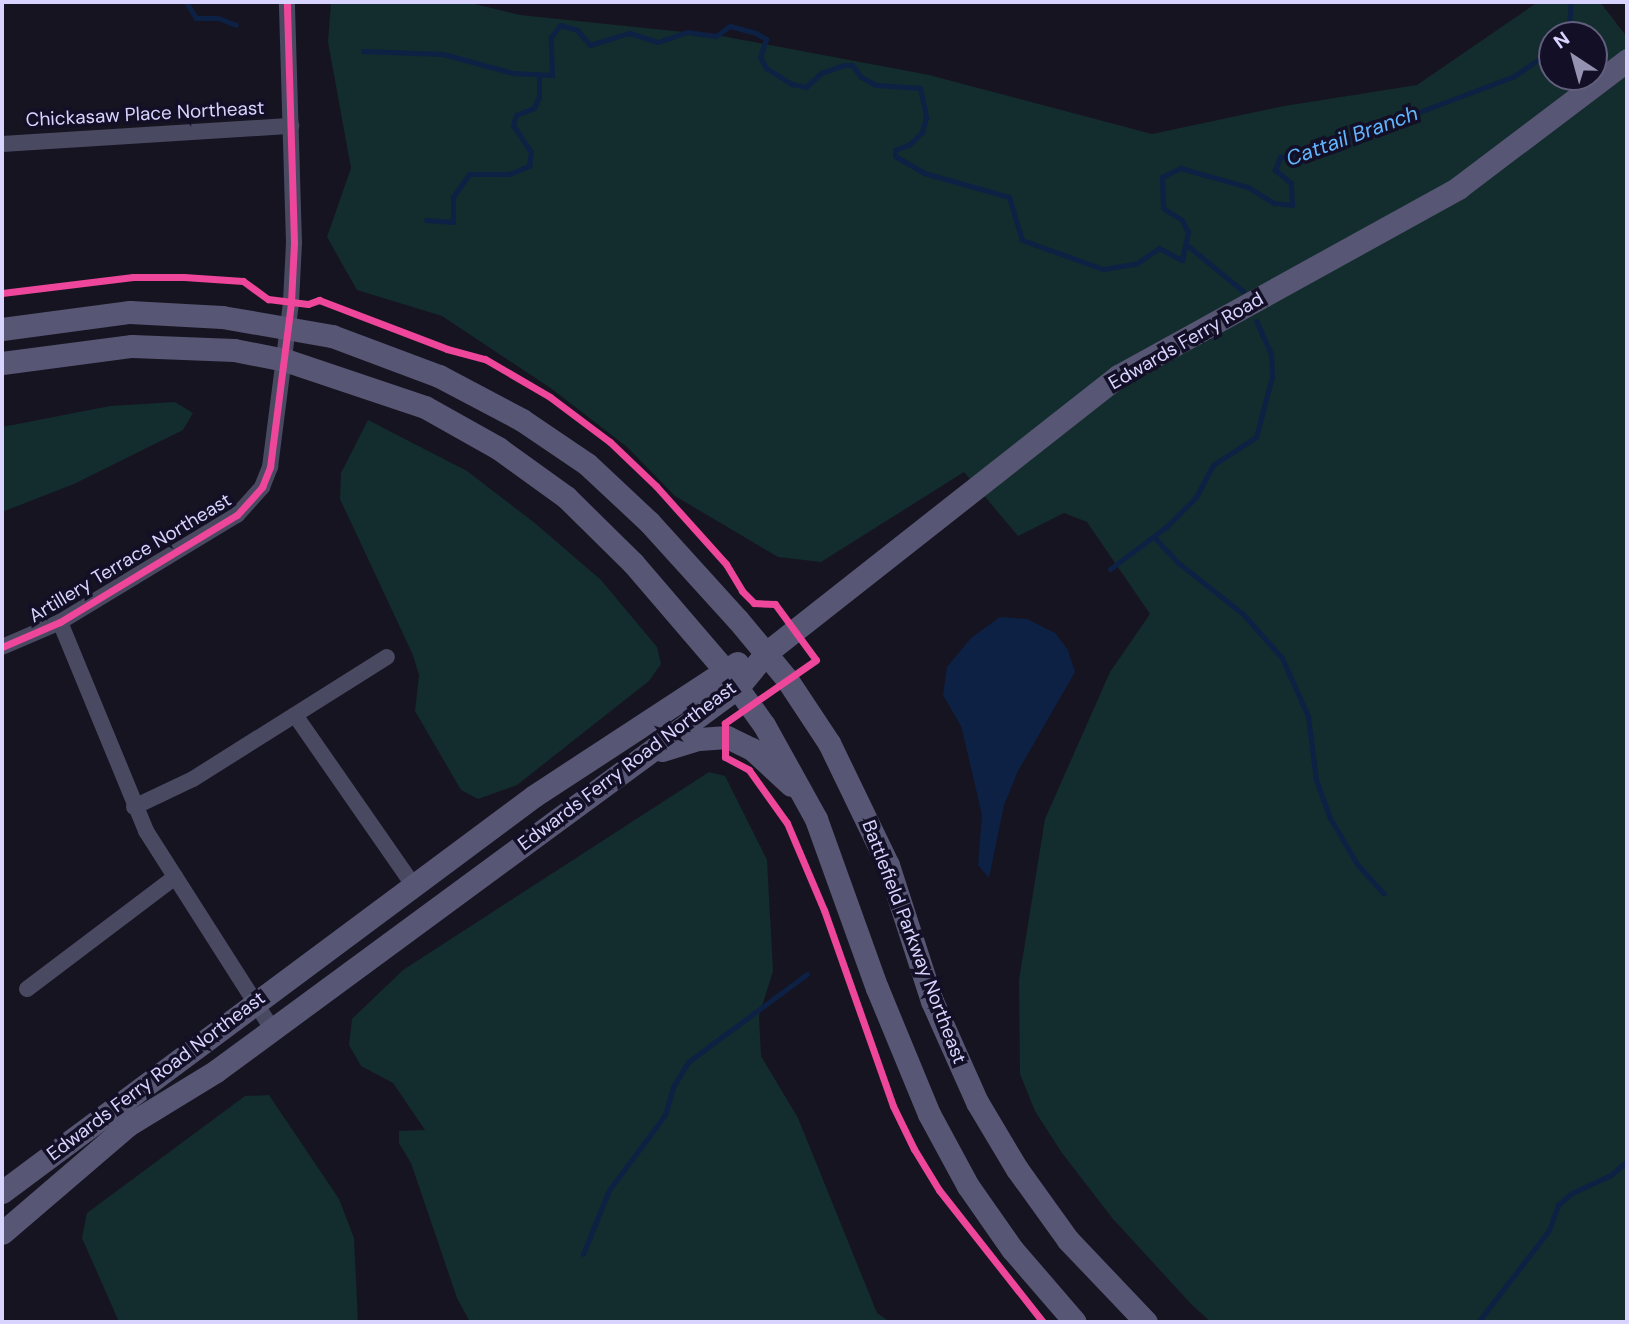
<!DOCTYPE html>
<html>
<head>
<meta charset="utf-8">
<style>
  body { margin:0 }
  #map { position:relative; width:1629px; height:1324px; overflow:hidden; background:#161421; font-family:"DM Sans",sans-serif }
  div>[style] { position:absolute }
  .green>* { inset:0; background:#132c2d }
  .water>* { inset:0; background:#0d2144 }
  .stream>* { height:5px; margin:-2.5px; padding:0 2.5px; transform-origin:2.5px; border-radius:2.5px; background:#0d2144 }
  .street>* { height:16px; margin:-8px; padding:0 8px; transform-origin:8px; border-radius:8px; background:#4a4962 }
  .secondary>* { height:23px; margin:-11.5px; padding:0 11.5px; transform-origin:11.5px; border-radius:11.5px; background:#575674 }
  .cycleway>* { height:7px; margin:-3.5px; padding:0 3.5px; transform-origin:3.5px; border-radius:3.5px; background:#ed469a }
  span { translate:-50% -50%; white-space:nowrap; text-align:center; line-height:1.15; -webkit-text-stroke:7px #130f26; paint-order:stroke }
  .street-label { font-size:19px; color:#d9d4ff }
  .water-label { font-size:21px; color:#62b6ff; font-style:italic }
  .frame { position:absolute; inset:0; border:4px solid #d9d4ff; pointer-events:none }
  .north { position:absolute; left:1538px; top:21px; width:70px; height:70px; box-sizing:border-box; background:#130f26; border:2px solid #625e7d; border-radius:50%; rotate:324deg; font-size:19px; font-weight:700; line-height:28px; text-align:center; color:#d9d4ff }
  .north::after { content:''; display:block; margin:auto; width:24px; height:32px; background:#9591b1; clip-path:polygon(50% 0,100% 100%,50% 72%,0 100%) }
</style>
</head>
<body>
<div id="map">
  <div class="green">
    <div style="clip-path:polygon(evenodd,331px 2px,466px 2px,520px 15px,722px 36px,929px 75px,1152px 134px,1284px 106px,1417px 85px,1538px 2px,1600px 2px,1627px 37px,1627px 1322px,1211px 1322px,1192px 1305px,1113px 1219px,1062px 1153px,1035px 1111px,1020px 1074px,1019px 980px,1045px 819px,1110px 672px,1150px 614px,1087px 522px,1064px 513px,1018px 536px,964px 472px,821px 562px,778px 557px,675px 496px,627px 447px,552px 389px,442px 316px,357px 290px,327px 237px,351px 168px,328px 42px,331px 2px,1552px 35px,1594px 35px,1594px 77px,1552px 77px,1552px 35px)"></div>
    <div style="clip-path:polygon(175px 402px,193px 413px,183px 430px,74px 484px,2px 512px,2px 427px,110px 406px)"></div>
    <div style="clip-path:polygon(368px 420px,467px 471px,536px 524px,601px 580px,657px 647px,661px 664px,649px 681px,517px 785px,478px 799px,461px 790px,415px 711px,419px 675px,413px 655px,340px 499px,341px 473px)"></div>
    <div style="clip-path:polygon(709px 772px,725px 776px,767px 860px,773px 971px,759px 1016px,761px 1056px,798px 1118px,877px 1313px,890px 1322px,470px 1322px,457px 1298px,411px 1163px,399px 1143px,399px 1131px,425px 1130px,393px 1083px,361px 1066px,349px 1045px,352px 1019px,403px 970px)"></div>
    <div style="clip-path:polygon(269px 1095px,339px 1199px,354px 1238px,358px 1322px,119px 1322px,82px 1238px,87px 1213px,245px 1096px)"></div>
  </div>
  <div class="water">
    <div style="clip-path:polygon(1000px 617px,1027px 619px,1055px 633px,1068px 650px,1075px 672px,1018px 771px,1004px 805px,989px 878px,978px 865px,982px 815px,970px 763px,961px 726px,943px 695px,947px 667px,971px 638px)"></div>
  </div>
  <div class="stream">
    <div style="left:186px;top:2px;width:19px;rotate:58deg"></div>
    <div style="left:196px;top:18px;width:22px"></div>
    <div style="left:218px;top:18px;width:19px;rotate:21deg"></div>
    <div style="left:1568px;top:35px;width:33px;rotate:-85deg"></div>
    <div style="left:363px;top:51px;width:80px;rotate:2.1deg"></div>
    <div style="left:443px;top:54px;width:73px;rotate:15.2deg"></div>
    <div style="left:513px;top:73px;width:39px;rotate:3deg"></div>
    <div style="left:552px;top:75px;width:38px;rotate:-92deg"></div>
    <div style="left:551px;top:37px;width:15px;rotate:-53deg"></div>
    <div style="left:560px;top:25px;width:18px;rotate:16deg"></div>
    <div style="left:577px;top:30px;width:20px;rotate:49deg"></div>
    <div style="left:590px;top:45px;width:41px;rotate:-17.1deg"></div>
    <div style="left:629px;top:33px;width:30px;rotate:17deg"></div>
    <div style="left:658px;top:42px;width:31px;rotate:-19deg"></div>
    <div style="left:687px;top:32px;width:29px;rotate:8deg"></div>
    <div style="left:716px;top:36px;width:17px;rotate:-36deg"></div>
    <div style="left:730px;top:26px;width:27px;rotate:15deg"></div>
    <div style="left:756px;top:33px;width:12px;rotate:31deg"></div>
    <div style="left:766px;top:39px;width:19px;rotate:108deg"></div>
    <div style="left:760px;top:57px;width:13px;rotate:61deg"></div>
    <div style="left:766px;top:68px;width:31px;rotate:32deg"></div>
    <div style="left:792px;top:84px;width:14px;rotate:12deg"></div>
    <div style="left:806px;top:87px;width:21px;rotate:-43deg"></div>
    <div style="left:821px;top:73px;width:24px;rotate:-19deg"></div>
    <div style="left:844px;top:65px;width:8px"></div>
    <div style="left:852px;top:65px;width:15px;rotate:53deg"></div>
    <div style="left:861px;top:77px;width:17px;rotate:28deg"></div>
    <div style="left:876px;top:85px;width:44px;rotate:3.9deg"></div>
    <div style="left:920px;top:88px;width:30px;rotate:78deg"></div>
    <div style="left:926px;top:117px;width:16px;rotate:105deg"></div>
    <div style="left:922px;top:132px;width:17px;rotate:135deg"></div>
    <div style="left:910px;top:144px;width:16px;rotate:158deg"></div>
    <div style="left:895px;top:150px;width:6px;rotate:90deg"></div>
    <div style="left:895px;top:156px;width:34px;rotate:30deg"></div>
    <div style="left:924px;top:173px;width:88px;rotate:15.8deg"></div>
    <div style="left:1009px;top:197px;width:45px;rotate:73.2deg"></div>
    <div style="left:1022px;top:240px;width:86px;rotate:19.7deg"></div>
    <div style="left:1103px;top:269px;width:33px;rotate:-9deg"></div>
    <div style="left:1136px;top:264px;width:28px;rotate:-35deg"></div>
    <div style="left:1159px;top:248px;width:26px;rotate:28deg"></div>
    <div style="left:1182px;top:260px;width:29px;rotate:-78deg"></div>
    <div style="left:1188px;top:232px;width:13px;rotate:-117deg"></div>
    <div style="left:1182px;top:220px;width:22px;rotate:-148deg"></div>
    <div style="left:1163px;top:208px;width:31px;rotate:-92deg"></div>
    <div style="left:1162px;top:177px;width:20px;rotate:-27deg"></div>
    <div style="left:1180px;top:168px;width:71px;rotate:15.6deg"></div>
    <div style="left:1248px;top:187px;width:31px;rotate:32deg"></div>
    <div style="left:1274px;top:203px;width:18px;rotate:6deg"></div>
    <div style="left:1292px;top:205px;width:22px;rotate:-93deg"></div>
    <div style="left:1291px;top:183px;width:21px;rotate:-141deg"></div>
    <div style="left:1275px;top:170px;width:14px;rotate:-69deg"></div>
    <div style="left:1280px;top:157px;width:28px;rotate:-6deg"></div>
    <div style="left:1308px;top:154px;width:220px;rotate:-20.7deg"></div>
    <div style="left:1514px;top:76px;width:30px;rotate:-34deg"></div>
    <div style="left:1550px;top:52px;width:3px;rotate:-45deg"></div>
    <div style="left:426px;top:220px;width:27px;rotate:4deg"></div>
    <div style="left:453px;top:222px;width:25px;rotate:-90deg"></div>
    <div style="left:453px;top:197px;width:28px;rotate:-55deg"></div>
    <div style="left:469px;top:174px;width:40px"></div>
    <div style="left:509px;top:174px;width:22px;rotate:-22deg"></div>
    <div style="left:529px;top:166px;width:14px;rotate:-82deg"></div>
    <div style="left:531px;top:152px;width:32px;rotate:-124deg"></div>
    <div style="left:513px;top:125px;width:10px;rotate:-73deg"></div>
    <div style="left:516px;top:115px;width:19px;rotate:-21deg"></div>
    <div style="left:534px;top:108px;width:12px;rotate:-66deg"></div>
    <div style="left:539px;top:97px;width:22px;rotate:-90deg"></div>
    <div style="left:1188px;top:246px;width:71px;rotate:39.3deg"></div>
    <div style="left:1154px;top:537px;width:33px;rotate:47deg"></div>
    <div style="left:1176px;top:561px;width:85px;rotate:38.3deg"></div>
    <div style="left:1243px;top:614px;width:59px;rotate:48.4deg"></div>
    <div style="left:1282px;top:658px;width:64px;rotate:65.9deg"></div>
    <div style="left:1308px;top:716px;width:64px;rotate:82.9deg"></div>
    <div style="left:1316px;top:780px;width:40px;rotate:69.8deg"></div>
    <div style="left:1330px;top:818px;width:53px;rotate:59.6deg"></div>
    <div style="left:1357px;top:864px;width:40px;rotate:48deg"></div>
    <div style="left:1110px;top:569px;width:70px;rotate:-36.9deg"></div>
    <div style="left:1166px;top:527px;width:42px;rotate:-45deg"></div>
    <div style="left:1196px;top:497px;width:36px;rotate:-62deg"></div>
    <div style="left:1213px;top:465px;width:51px;rotate:-33.1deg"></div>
    <div style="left:1256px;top:437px;width:62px;rotate:-75.1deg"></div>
    <div style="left:1272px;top:377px;width:23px;rotate:-92deg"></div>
    <div style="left:1271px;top:354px;width:36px;rotate:-114deg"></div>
    <div style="left:583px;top:1254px;width:69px;rotate:-67.9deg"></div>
    <div style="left:609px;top:1190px;width:94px;rotate:-53.3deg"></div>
    <div style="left:665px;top:1115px;width:29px;rotate:-74deg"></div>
    <div style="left:673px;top:1087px;width:29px;rotate:-59deg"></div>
    <div style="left:688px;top:1062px;width:148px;rotate:-36.5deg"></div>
    <div style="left:1478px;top:1322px;width:116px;rotate:-52.3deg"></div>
    <div style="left:1549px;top:1230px;width:27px;rotate:-70deg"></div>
    <div style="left:1558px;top:1205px;width:18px;rotate:-41deg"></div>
    <div style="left:1572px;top:1193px;width:43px;rotate:-24.8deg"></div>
    <div style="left:1611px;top:1175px;width:21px;rotate:-41deg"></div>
  </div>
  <div class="street">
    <div style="left:2px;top:144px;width:290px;rotate:-3.6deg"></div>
    <div style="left:60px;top:622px;width:226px;rotate:67.6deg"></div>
    <div style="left:146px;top:831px;width:236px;rotate:57.5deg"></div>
    <div style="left:2px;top:647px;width:63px;rotate:-23.3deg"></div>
    <div style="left:60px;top:622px;width:207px;rotate:-31.2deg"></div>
    <div style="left:237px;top:515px;width:38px;rotate:-48deg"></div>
    <div style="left:262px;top:487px;width:22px;rotate:-68deg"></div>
    <div style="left:270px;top:467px;width:166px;rotate:-82.7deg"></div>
    <div style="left:291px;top:302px;width:59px;rotate:-87.1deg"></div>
    <div style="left:294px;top:243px;width:241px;rotate:-91.7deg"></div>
    <div style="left:295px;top:715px;width:207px;rotate:55.2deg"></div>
    <div style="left:134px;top:807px;width:65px;rotate:-25.4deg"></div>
    <div style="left:193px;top:779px;width:229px;rotate:-32.2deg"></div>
    <div style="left:27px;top:989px;width:186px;rotate:-37.1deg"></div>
  </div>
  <div class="secondary">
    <div style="left:2px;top:329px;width:129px;rotate:-7.6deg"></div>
    <div style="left:130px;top:312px;width:92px;rotate:3.1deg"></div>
    <div style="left:222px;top:317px;width:112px;rotate:9.8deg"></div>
    <div style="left:332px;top:336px;width:114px;rotate:20.5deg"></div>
    <div style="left:439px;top:376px;width:94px;rotate:27.9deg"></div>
    <div style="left:522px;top:420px;width:78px;rotate:34.1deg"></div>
    <div style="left:587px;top:464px;width:85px;rotate:43.1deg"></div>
    <div style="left:649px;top:522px;width:132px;rotate:47.8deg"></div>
    <div style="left:738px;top:620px;width:75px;rotate:50.4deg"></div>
    <div style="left:786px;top:678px;width:78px;rotate:56.5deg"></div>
    <div style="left:829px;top:743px;width:136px;rotate:64.2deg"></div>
    <div style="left:888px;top:865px;width:143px;rotate:72.1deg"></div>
    <div style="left:932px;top:1001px;width:111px;rotate:66deg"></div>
    <div style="left:977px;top:1102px;width:78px;rotate:59.2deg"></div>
    <div style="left:1017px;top:1169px;width:87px;rotate:54.3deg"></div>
    <div style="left:1068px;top:1240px;width:113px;rotate:46.4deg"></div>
    <div style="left:2px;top:363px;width:131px;rotate:-7.5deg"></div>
    <div style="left:132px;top:346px;width:102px;rotate:2.2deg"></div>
    <div style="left:234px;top:350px;width:52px;rotate:11.1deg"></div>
    <div style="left:285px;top:360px;width:148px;rotate:18.6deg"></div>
    <div style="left:425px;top:407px;width:84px;rotate:29.3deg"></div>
    <div style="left:498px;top:448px;width:84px;rotate:35.8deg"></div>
    <div style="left:566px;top:497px;width:94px;rotate:44.6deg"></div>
    <div style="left:633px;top:563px;width:138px;rotate:49.4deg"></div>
    <div style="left:723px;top:668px;width:70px;rotate:54.3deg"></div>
    <div style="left:764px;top:725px;width:107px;rotate:61deg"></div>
    <div style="left:816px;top:819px;width:180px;rotate:70.2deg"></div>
    <div style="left:877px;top:988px;width:136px;rotate:67.6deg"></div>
    <div style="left:929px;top:1114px;width:82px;rotate:61.6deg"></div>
    <div style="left:968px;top:1186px;width:77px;rotate:55.1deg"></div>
    <div style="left:1012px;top:1249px;width:96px;rotate:49.2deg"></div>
    <div style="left:662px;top:750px;width:39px;rotate:-17deg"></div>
    <div style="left:699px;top:739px;width:28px;rotate:-4deg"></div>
    <div style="left:727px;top:737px;width:28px;rotate:26deg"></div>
    <div style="left:752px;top:749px;width:53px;rotate:42.7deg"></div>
    <div style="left:2px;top:1192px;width:663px;rotate:-36.66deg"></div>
    <div style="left:534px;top:796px;width:243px;rotate:-33.2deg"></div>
    <div style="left:2px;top:1233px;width:166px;rotate:-40.6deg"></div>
    <div style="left:128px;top:1125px;width:103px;rotate:-31.5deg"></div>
    <div style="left:216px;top:1071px;width:648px;rotate:-36.34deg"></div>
    <div style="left:738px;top:687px;width:44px;rotate:-50.5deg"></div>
    <div style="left:766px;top:653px;width:448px;rotate:-38.2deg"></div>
    <div style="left:1118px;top:376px;width:389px;rotate:-28.9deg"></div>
    <div style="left:1458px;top:188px;width:212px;rotate:-37.1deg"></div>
  </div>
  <div class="cycleway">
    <div style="left:2px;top:293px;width:132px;rotate:-7deg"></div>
    <div style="left:133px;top:277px;width:51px"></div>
    <div style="left:184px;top:277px;width:59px;rotate:3.9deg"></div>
    <div style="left:243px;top:281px;width:31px;rotate:36deg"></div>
    <div style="left:268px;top:299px;width:40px;rotate:7.1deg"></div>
    <div style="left:308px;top:304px;width:12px;rotate:-20deg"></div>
    <div style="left:319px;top:300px;width:137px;rotate:20.9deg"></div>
    <div style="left:447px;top:349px;width:39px;rotate:15deg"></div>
    <div style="left:485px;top:359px;width:75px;rotate:30.3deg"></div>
    <div style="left:550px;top:397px;width:75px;rotate:36.9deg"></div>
    <div style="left:610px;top:442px;width:64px;rotate:43.7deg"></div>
    <div style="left:656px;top:486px;width:105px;rotate:48.1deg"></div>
    <div style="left:726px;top:564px;width:31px;rotate:59deg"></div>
    <div style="left:742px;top:591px;width:17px;rotate:45deg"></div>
    <div style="left:754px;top:603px;width:21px;rotate:3deg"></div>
    <div style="left:775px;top:604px;width:69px;rotate:53.8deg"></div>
    <div style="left:816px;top:660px;width:111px;rotate:145.3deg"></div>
    <div style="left:725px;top:723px;width:34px;rotate:90deg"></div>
    <div style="left:725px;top:757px;width:27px;rotate:28deg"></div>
    <div style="left:749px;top:770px;width:65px;rotate:54.4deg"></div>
    <div style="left:787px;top:823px;width:95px;rotate:67deg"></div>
    <div style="left:824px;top:910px;width:208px;rotate:70.6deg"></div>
    <div style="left:893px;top:1106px;width:48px;rotate:64deg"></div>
    <div style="left:914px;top:1149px;width:48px;rotate:58.6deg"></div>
    <div style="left:939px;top:1190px;width:168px;rotate:51.8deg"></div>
    <div style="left:2px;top:647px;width:63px;rotate:-23.3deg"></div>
    <div style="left:60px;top:622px;width:207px;rotate:-31.2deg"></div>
    <div style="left:237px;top:515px;width:38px;rotate:-48deg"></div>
    <div style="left:262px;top:487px;width:22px;rotate:-68deg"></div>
    <div style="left:270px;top:467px;width:166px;rotate:-82.7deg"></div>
    <div style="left:291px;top:302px;width:59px;rotate:-87.1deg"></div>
    <div style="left:294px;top:243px;width:241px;rotate:-91.7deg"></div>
  </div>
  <div class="street-label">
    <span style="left:145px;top:114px;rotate:-3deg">Chickasaw Place Northeast</span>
    <span style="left:1186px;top:341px;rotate:-30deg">Edwards Ferry Road</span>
    <span style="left:130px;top:558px;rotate:-31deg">Artillery Terrace Northeast</span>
    <span style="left:627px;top:766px;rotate:-37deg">Edwards Ferry Road Northeast</span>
    <span style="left:914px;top:942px;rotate:69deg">Battlefield Parkway Northeast</span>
    <span style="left:156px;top:1076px;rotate:-37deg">Edwards Ferry Road Northeast</span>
  </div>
  <div class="water-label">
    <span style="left:1352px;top:136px;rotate:-20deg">Cattail Branch</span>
  </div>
  <div class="frame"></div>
  <div class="north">N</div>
</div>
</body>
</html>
